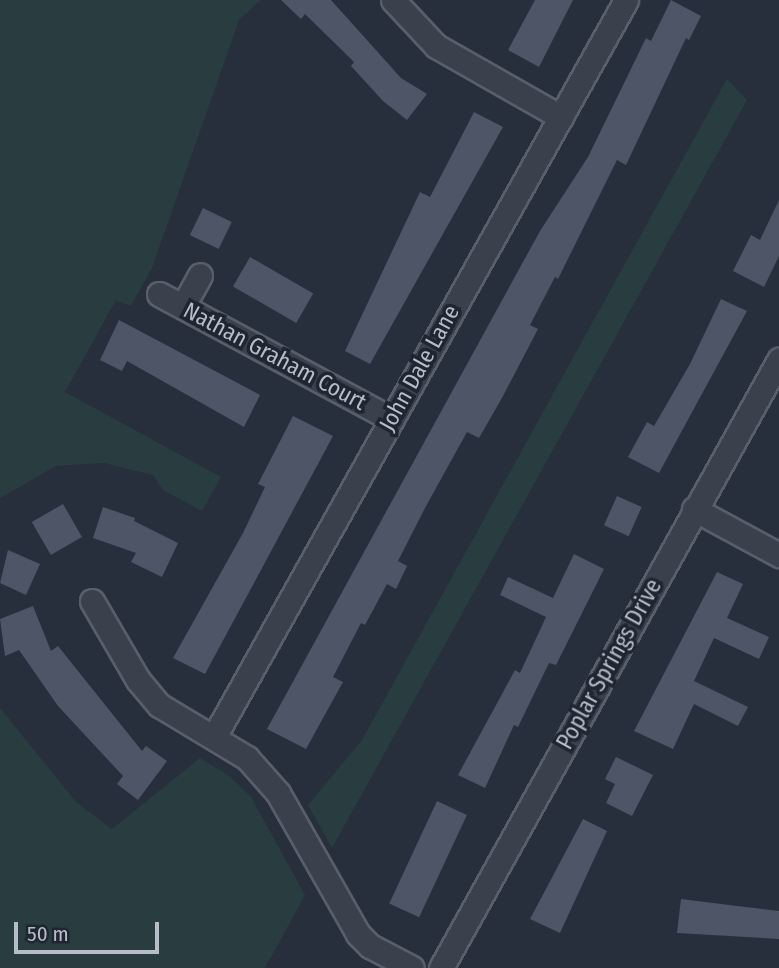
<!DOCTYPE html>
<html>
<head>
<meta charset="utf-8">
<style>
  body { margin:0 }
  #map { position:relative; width:779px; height:968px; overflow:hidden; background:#272f3d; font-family:"Fira Sans Condensed",sans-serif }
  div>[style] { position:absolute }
  .green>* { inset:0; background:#293c3f }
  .building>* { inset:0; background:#4d5566; transform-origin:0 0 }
  .roads { filter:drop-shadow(2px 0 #585f6b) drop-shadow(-2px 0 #585f6b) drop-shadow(0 2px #585f6b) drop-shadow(0 -2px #585f6b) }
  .minor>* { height:23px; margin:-11.5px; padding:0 11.5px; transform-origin:11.5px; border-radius:11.5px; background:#3a414d }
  span { translate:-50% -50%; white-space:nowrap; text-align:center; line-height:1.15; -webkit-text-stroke:7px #1f2632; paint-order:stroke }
  .street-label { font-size:23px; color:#b6bcc8 }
  .scale { position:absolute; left:14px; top:922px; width:145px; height:32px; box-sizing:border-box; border:4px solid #b6bcc8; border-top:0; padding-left:9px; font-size:21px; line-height:24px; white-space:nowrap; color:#b6bcc8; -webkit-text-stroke:5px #1f2632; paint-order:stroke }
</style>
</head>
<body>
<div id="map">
  <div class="green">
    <div style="clip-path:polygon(0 0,261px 0,239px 20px,152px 268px,131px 306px,116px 300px,65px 392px,221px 477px,202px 511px,163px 490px,153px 475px,104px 463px,56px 466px,0 498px)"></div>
    <div style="clip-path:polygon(727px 79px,747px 100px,332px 848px,308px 805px,362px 740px)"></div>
    <div style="clip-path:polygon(0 708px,76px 802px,112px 829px,200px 758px,228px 775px,251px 797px,305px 895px,265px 968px,0 968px)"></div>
  </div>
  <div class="building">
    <div style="clip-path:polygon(281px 0,331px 0,401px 78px,427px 94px,407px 120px,383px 101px,351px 66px,354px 62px,305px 14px,301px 19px)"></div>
    <div style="clip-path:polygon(535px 0,573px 0,539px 67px,508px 50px)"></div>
    <div style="clip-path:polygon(671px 0,701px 16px,689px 40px,686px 38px,626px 165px,617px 160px,558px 279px,555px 277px,530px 325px,538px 329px,503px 396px,479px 438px,467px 432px,425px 508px,398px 561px,407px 566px,396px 589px,387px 584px,365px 625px,361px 623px,333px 677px,343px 682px,306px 749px,267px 729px,540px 231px,588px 157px,646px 38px,651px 41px)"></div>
    <div style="clip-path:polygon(474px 112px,503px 127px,370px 364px,345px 351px,420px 192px,430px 197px)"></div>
    <div style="clip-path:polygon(779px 200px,779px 256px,764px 287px,733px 271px,751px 235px,760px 240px)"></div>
    <div style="left:203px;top:208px;width:32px;height:30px;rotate:26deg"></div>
    <div style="left:250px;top:257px;width:73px;height:34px;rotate:30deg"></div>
    <div style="clip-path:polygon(721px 299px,747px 311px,659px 473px,628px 457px,647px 422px,654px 426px,690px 364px)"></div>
    <div style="clip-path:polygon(119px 320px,260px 395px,244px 427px,127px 361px,122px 371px,100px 360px)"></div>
    <div style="clip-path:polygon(293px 416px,333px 436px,205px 674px,173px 658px,243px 533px,265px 487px,258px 484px)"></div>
    <div style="left:617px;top:496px;width:27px;height:32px;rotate:24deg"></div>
    <div style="left:63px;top:504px;width:38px;height:36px;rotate:60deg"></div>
    <div style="clip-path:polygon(103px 507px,135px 518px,134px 521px,178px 543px,162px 577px,131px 562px,136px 553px,93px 538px)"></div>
    <div style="clip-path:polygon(8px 550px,40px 564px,26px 595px,0 583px)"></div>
    <div style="clip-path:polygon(574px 554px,604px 569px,556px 665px,549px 663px,518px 727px,514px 725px,485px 788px,458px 775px,515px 670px,520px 673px,546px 617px,500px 595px,508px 577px,553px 598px)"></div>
    <div style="clip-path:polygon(717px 572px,743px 584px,727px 618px,769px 637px,759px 659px,714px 638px,694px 681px,748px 707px,738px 726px,694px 704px,673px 749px,634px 731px)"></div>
    <div style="clip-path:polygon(33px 606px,51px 651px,58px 646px,142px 751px,146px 746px,167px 761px,138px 800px,117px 784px,123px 776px,58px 706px,19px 650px,5px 656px,0 619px)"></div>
    <div style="clip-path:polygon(616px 757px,653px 775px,632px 816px,606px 803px,615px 784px,605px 779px)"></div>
    <div style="left:437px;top:801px;width:33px;height:113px;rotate:25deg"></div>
    <div style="clip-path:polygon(583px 819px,607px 831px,560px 933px,530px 919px)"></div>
    <div style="clip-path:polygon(681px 899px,779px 911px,779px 939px,677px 933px)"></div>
  </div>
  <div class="roads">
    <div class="minor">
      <div style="left:393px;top:0;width:63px;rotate:46.9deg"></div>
      <div style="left:436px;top:46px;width:144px;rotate:29.6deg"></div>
      <div style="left:159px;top:294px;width:264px;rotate:28.3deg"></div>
      <div style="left:183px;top:306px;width:35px;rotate:-61deg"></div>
      <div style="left:694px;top:509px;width:97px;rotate:28.4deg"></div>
      <div style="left:92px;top:601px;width:91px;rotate:59.8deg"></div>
      <div style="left:138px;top:680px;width:33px;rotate:50deg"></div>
      <div style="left:159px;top:705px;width:103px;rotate:31.1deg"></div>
      <div style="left:247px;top:758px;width:47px;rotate:48.5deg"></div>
      <div style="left:278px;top:793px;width:162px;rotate:60.4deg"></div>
      <div style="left:358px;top:934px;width:17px;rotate:45deg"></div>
      <div style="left:370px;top:946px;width:47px;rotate:27.6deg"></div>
      <div style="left:214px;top:737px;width:844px;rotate:-60.79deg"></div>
      <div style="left:441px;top:968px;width:696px;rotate:-60.93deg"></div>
    </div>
  </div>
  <div class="street-label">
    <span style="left:275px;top:356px;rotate:28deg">Nathan Graham Court</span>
    <span style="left:419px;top:368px;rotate:-61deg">John Dale Lane</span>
    <span style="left:609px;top:664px;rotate:-61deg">Poplar Springs Drive</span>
  </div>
  <div class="scale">50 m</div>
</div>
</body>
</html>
